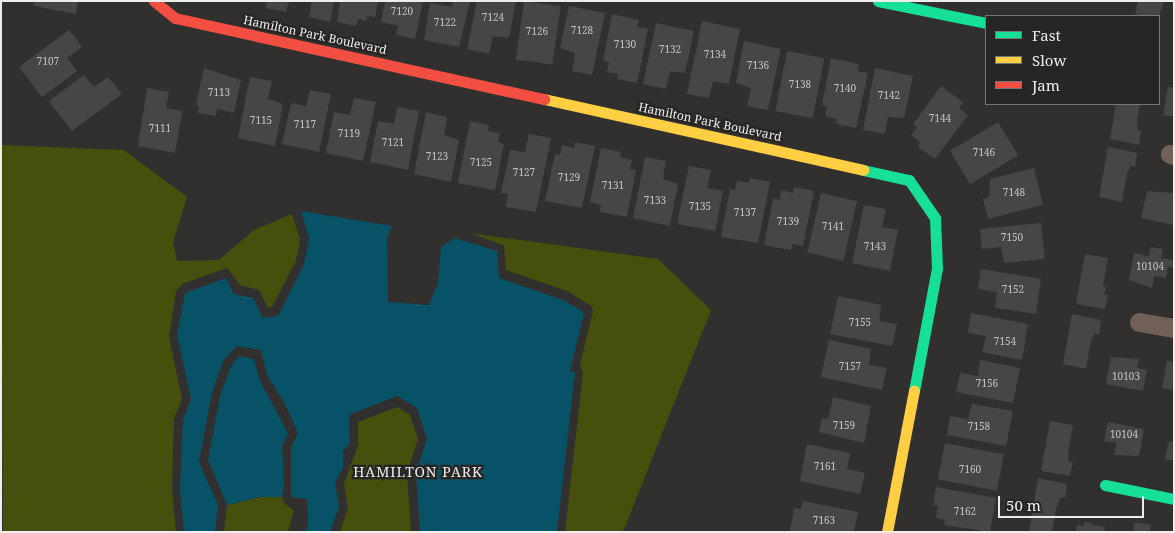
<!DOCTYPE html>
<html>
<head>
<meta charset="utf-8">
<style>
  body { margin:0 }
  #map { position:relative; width:1175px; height:533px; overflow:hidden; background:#31302f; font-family:"Noto Serif",serif }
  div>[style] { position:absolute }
  .green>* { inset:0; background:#474f0c }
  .water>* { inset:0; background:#075267 }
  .building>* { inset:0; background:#474646; transform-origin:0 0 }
  .street>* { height:19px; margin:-9.5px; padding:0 9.5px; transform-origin:9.5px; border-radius:9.5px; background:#716057 }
  .fast>* { height:11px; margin:-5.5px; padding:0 5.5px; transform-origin:5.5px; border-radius:5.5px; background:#16e098 }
  .slow>* { height:11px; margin:-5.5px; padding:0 5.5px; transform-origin:5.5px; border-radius:5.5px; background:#ffcf43 }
  .jam>* { height:11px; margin:-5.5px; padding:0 5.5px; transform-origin:5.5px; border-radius:5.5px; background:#f24e42 }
  span { translate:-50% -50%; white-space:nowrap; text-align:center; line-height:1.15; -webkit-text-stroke:4.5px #282624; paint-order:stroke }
  .number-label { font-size:10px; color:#c5c3c2 }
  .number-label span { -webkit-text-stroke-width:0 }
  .street-label { font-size:12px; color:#efedec }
  .neighbourhood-label { font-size:14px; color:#efedec; letter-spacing:1px }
  .frame { position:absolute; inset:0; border:2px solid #efedec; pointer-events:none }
  .legend { position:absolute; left:985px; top:15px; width:175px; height:90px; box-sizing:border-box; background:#282624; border:1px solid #787674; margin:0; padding:6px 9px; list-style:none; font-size:15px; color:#efedec }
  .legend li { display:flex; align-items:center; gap:10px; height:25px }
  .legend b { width:25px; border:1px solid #787674 }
  .scale { position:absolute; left:998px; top:496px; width:146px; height:22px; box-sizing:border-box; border:2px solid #efedec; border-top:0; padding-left:6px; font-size:15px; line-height:18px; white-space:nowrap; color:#efedec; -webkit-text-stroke:4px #282624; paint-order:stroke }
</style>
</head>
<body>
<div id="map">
  <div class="green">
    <div style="clip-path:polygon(1px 145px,124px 150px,187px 197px,173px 242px,177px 261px,219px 260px,254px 230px,292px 214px,300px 240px,296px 261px,272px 307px,268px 308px,259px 290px,240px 285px,227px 268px,182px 284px,176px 292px,169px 337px,182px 399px,174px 419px,172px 490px,176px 532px,3px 532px)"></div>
    <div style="clip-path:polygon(469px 233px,658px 259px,711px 310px,623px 532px,565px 532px,583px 373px,580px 365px,593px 311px,591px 306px,567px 291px,506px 270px,504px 245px)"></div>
    <div style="clip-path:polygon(397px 407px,410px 415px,418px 439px,407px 473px,411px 532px,340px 532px,348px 508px,344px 484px,358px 445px,358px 422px)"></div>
    <div style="clip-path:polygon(260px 497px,282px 497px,285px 504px,294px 510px,288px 532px,224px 532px,227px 505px)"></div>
  </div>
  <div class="water">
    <div style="clip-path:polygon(301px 211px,392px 226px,387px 238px,388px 302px,429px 305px,438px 283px,441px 247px,455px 238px,497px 251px,499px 278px,563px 300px,584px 312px,570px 372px,575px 372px,557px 532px,420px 532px,416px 472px,427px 439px,417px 408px,397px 396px,349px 415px,350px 442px,343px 452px,343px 468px,335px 482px,339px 507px,330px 532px,305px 532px,308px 525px,307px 499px,291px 497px,291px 448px,298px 433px,285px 404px,267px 375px,261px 350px,237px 346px,223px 361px,212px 393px,199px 462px,218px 505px,215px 532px,184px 532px,180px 490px,183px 419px,191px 399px,177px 335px,185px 293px,226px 278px,234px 294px,253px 298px,263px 318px,278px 316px,304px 264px,309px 239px)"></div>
    <div style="clip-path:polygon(239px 356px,254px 359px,260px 381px,288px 433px,282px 446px,284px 483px,282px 497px,260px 497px,227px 505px,208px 460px,220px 396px,231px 366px)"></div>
  </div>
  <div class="building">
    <div style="clip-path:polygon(34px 1px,78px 1px,76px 14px,39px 7px,34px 5px)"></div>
    <div style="clip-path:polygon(267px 1px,289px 1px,286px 12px,266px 8px)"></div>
    <div style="clip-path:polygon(312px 1px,334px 1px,330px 22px,309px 17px)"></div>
    <div style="clip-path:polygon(340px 1px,378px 1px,375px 17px,367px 16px,366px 21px,358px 19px,356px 26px,337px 22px)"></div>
    <div style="clip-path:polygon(385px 1px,423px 1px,415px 39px,396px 35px,398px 26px,381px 22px)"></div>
    <div style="clip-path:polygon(453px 1px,470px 1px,459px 47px,424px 40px,430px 3px,452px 7px)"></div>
    <div style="clip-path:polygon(477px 1px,516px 1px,509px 38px,493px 36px,489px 54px,467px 49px)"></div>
    <div style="left:524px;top:1px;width:37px;height:59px;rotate:8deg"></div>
    <div style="clip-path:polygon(1138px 1px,1164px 1px,1159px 16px,1135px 16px)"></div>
    <div style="clip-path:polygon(569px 6px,605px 13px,592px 75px,572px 71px,575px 53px,560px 48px)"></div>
    <div style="clip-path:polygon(612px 14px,639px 20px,637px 27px,648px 29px,637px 83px,617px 79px,618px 74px,607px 72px,609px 62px,603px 61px)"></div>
    <div style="clip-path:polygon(702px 21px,740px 29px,729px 84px,713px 81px,709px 98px,687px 94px)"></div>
    <div style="clip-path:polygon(656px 23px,694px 31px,685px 73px,670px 71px,666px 89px,643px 84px)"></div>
    <div style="clip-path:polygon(69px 30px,82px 47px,67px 58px,77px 71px,42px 97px,19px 67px)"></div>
    <div style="clip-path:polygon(744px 41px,781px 49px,768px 110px,747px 106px,751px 88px,736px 83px)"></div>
    <div style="left:787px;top:51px;width:38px;height:61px;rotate:11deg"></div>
    <div style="clip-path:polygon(831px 58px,859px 64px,857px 71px,868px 73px,856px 128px,836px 124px,837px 119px,825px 116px,827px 106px,822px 105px)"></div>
    <div style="clip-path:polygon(204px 68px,241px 80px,234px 113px,217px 109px,216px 116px,198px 113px,199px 106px,196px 105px)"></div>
    <div style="clip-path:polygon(875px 68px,913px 76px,904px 118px,888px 117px,885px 134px,863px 130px)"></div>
    <div style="clip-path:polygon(84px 75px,94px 87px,108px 77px,122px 94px,72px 131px,49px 101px)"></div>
    <div style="clip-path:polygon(250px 77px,272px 81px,268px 99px,283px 104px,275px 146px,238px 138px)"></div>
    <div style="clip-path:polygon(941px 86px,963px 102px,959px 108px,968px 115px,935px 159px,918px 147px,920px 142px,911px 135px,917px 127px,913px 124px)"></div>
    <div style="clip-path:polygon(1168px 87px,1174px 88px,1174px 117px,1163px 115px)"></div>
    <div style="clip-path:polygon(147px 88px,169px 92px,166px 108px,182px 111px,175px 153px,138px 146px)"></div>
    <div style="clip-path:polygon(310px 90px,331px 94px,319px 152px,282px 144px,291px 103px,306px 106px)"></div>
    <div style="clip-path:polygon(354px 98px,376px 102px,363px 161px,326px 153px,334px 112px,350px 115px)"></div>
    <div style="clip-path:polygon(1116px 104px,1140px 104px,1137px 121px,1138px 130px,1141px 131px,1139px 145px,1110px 139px)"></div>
    <div style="clip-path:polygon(397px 107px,419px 111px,408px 170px,370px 162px,378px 121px,394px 124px)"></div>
    <div style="clip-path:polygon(426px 112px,447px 117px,444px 135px,459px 140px,451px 182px,414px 174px)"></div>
    <div style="clip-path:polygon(470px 121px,489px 125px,488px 131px,500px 133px,498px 142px,504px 144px,495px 190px,458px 183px)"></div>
    <div style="left:998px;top:122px;width:39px;height:56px;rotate:59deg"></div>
    <div style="clip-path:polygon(529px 134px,551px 138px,536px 212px,506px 207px,508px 194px,501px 193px,510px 150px,525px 152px)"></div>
    <div style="clip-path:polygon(575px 142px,595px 146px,582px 208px,545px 201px,555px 154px,560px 155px,562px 145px,574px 148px)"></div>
    <div style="clip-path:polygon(1108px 147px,1137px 153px,1135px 167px,1131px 166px,1127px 173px,1122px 202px,1099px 197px)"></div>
    <div style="clip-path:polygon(601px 148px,621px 152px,620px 157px,632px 160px,630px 169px,636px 170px,627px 217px,600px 212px,601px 205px,590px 202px)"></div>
    <div style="clip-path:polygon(645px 157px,666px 161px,663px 179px,678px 184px,670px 226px,633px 218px)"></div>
    <div style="clip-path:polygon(689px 166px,711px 170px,707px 188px,723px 191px,715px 231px,677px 224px)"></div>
    <div style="clip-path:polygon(1034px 168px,1043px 205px,988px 219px,983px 199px,989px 197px,990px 179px)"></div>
    <div style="clip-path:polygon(750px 178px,770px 182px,758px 243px,721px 237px,730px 189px,735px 190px,737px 181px,749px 183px)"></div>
    <div style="clip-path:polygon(794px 187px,814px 191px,803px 246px,793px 244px,791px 250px,764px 245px,773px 198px,780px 200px,781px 190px,793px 193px)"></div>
    <div style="clip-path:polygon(1147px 191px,1174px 193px,1174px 225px,1141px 218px)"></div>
    <div style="left:821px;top:193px;width:37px;height:61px;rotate:13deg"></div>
    <div style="clip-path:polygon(864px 205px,886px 209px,882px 227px,898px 230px,890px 271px,852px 263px)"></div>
    <div style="clip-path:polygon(1041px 223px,1045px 259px,1004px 263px,1001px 247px,982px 249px,980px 229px)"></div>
    <div style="clip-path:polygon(1150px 247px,1163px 249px,1161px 258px,1174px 260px,1174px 268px,1168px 267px,1166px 278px,1154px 276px,1152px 288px,1129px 280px,1134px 253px,1149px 256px)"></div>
    <div style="clip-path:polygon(1085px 254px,1108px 258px,1103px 286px,1106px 287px,1104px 295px,1108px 295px,1105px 309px,1076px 304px)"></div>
    <div style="clip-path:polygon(981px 269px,1041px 279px,1036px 314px,995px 308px,997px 292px,978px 289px)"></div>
    <div style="clip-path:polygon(838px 296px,881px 305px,879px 321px,897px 324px,892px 346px,830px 334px)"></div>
    <div style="clip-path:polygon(971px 313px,1028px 324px,1022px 360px,982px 352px,986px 336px,968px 333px)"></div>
    <div style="clip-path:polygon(1072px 314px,1101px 320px,1099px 334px,1095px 333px,1091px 341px,1086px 369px,1063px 364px)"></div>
    <div style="clip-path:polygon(829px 340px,871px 349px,869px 365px,887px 368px,882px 390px,821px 377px)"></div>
    <div style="clip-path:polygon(1111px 357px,1139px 359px,1137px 368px,1147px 370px,1143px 391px,1106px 384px)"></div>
    <div style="clip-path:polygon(980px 360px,1020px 368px,1013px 403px,956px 392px,960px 373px,978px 376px)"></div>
    <div style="clip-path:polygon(1167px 361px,1174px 362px,1174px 390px,1162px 388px)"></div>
    <div style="clip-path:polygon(833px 397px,871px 406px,864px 443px,819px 432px,822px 418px,828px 419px)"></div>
    <div style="clip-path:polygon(972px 404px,1013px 411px,1006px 446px,947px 435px,950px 416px,968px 419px)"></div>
    <div style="clip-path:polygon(1050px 421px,1073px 425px,1068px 453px,1069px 462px,1073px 462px,1070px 476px,1041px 471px)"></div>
    <div style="clip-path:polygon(1108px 422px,1144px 429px,1139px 456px,1114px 455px,1117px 443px,1104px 441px)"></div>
    <div style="clip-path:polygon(1169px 441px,1174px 442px,1174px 461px,1165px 459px)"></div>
    <div style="left:945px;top:443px;width:60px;height:37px;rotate:11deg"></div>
    <div style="clip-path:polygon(807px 444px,850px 453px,847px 469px,865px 473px,860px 494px,800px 481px)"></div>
    <div style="clip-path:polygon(1038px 478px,1067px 484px,1065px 498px,1061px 497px,1057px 505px,1052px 532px,1029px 532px)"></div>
    <div style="clip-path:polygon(936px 487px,996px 498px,990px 532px,944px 525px,945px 520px,936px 518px,938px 506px,933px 505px)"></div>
    <div style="clip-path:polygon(803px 501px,858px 512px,854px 532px,790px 532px,794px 508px,801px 509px)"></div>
    <div style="clip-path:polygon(1084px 522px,1092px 523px,1092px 528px,1093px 525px,1105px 527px,1104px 532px,1076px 532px,1077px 525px,1084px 526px)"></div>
    <div style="clip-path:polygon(1134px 522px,1151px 525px,1150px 532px,1133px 532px)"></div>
  </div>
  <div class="street">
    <div style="left:1170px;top:154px;width:4px;rotate:14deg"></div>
    <div style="left:1139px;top:322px;width:36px;rotate:10deg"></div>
  </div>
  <div class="fast">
    <div style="left:878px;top:1px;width:110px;rotate:11.5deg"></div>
    <div style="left:863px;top:170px;width:47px;rotate:12.3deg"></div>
    <div style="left:909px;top:180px;width:46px;rotate:55.6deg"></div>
    <div style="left:935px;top:218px;width:50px;rotate:87.7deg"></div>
    <div style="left:937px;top:268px;width:125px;rotate:100.6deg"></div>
    <div style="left:1105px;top:485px;width:70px;rotate:11.5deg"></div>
  </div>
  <div class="slow">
    <div style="left:544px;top:99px;width:327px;rotate:12.5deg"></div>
    <div style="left:887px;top:532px;width:144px;rotate:-79.2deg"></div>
  </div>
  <div class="jam">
    <div style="left:154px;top:1px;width:27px;rotate:39deg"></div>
    <div style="left:175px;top:18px;width:378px;rotate:12.4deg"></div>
  </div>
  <div class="number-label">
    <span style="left:402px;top:12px">7120</span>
    <span style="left:493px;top:18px">7124</span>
    <span style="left:445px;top:23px">7122</span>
    <span style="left:582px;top:31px">7128</span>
    <span style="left:537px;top:32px">7126</span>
    <span style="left:625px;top:45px">7130</span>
    <span style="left:670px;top:50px">7132</span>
    <span style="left:715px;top:55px">7134</span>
    <span style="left:48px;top:62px">7107</span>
    <span style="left:758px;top:66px">7136</span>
    <span style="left:800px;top:85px">7138</span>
    <span style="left:845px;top:89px">7140</span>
    <span style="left:219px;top:93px">7113</span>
    <span style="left:889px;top:96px">7142</span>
    <span style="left:940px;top:119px">7144</span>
    <span style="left:261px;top:121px">7115</span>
    <span style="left:305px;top:125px">7117</span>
    <span style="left:160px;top:129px">7111</span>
    <span style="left:349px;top:134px">7119</span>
    <span style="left:393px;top:143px">7121</span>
    <span style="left:984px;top:153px">7146</span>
    <span style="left:437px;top:157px">7123</span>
    <span style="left:481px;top:163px">7125</span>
    <span style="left:524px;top:173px">7127</span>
    <span style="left:569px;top:178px">7129</span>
    <span style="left:613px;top:186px">7131</span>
    <span style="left:1014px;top:193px">7148</span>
    <span style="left:655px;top:201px">7133</span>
    <span style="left:700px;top:207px">7135</span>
    <span style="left:745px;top:213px">7137</span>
    <span style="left:788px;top:222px">7139</span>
    <span style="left:833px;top:227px">7141</span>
    <span style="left:1012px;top:238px">7150</span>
    <span style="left:875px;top:247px">7143</span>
    <span style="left:1150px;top:267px">10104</span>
    <span style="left:1013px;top:290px">7152</span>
    <span style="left:860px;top:323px">7155</span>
    <span style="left:1005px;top:342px">7154</span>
    <span style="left:850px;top:367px">7157</span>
    <span style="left:1126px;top:377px">10103</span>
    <span style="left:987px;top:384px">7156</span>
    <span style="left:844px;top:426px">7159</span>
    <span style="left:979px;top:427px">7158</span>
    <span style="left:1124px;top:435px">10104</span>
    <span style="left:825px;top:467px">7161</span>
    <span style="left:970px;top:470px">7160</span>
    <span style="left:965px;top:512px">7162</span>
    <span style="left:824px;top:521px">7163</span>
  </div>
  <div class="street-label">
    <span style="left:315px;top:35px;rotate:12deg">Hamilton Park Boulevard</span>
    <span style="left:710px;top:122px;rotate:12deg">Hamilton Park Boulevard</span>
  </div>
  <div class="neighbourhood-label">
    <span style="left:418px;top:472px">HAMILTON PARK</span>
  </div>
  <div class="frame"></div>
  <ul class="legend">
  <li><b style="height:6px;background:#16e098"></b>Fast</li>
  <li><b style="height:6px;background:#ffcf43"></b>Slow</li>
  <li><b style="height:6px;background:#f24e42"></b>Jam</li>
  </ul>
  <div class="scale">50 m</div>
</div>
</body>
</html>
